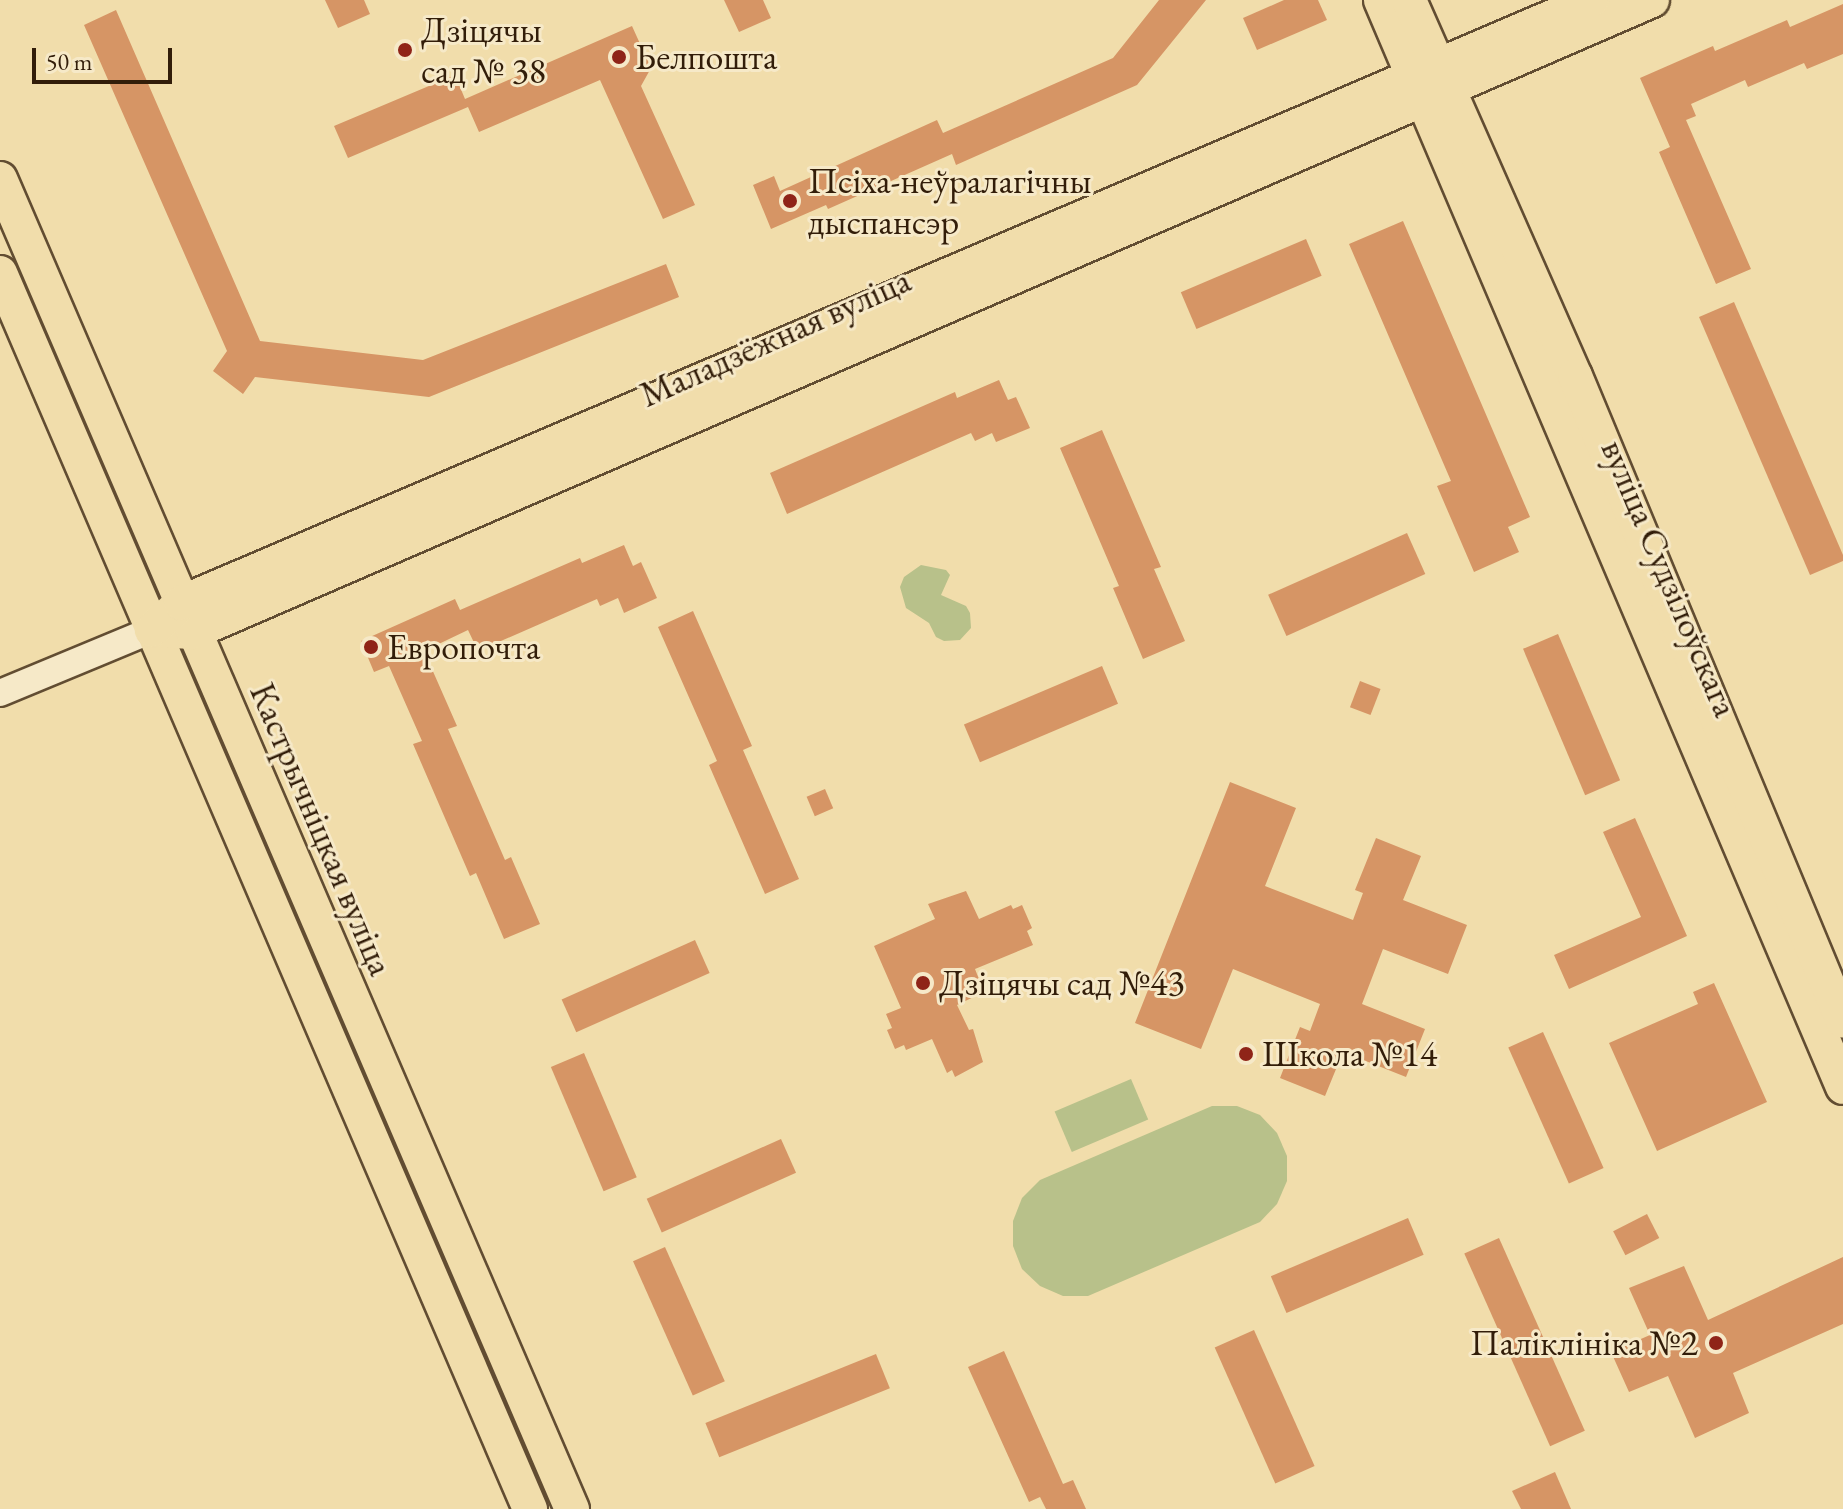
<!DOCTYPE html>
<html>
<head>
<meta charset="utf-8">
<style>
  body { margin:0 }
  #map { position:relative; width:1843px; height:1509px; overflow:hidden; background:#f1ddab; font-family:"EB Garamond",serif }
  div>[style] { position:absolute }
  .green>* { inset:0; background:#b8c18a; transform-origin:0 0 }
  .building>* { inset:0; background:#d69565; transform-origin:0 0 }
  .roads { filter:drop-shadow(2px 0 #624d32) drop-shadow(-2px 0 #624d32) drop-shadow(0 2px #624d32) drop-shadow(0 -2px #624d32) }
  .minor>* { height:26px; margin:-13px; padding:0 13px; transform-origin:13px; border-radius:13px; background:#f6e9c8 }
  .major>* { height:34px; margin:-17px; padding:0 17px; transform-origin:17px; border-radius:17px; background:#f1ddab }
  .dots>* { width:22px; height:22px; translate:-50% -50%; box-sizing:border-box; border:4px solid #f6e9c8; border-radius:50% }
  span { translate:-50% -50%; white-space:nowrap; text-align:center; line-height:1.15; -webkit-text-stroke:6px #f6e9c8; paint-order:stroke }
  .poi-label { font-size:36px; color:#321d09 }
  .left { translate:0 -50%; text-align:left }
  .right { translate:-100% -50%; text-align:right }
  .street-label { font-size:36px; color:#321d09 }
  .scale { position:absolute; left:32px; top:48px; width:140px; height:36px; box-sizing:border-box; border:4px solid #321d09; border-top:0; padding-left:10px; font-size:24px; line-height:28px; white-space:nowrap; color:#321d09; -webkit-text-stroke:6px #f6e9c8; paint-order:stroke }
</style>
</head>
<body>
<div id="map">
  <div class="green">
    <div style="clip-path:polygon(921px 565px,946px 570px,950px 575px,941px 595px,966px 606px,970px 613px,971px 628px,960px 640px,944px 641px,936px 637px,929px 623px,906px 608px,900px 587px,904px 577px)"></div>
    <div style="left:1131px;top:1079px;width:44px;height:83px;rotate:67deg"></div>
    <div style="clip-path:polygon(1212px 1106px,1237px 1106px,1260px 1115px,1277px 1133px,1287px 1156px,1287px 1181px,1277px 1204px,1260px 1222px,1088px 1296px,1063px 1296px,1040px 1286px,1022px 1269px,1013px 1246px,1013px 1221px,1022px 1198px,1040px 1180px)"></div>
  </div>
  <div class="building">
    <div style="clip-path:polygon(325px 0,364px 0,370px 14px,338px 28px)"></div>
    <div style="clip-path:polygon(724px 0,763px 0,771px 18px,739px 32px)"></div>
    <div style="clip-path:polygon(1159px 0,1206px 0,1137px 85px,956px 165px,952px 154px,828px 209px,826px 205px,771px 229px,753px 185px,774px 176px,780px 191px,937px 120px,943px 133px,1113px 58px)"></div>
    <div style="clip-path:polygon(1284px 0,1318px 0,1327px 20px,1257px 50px,1243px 18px)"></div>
    <div style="clip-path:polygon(1843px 4px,1843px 54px,1807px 69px,1804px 63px,1748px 87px,1745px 80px,1691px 104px,1696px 116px,1686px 120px,1751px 269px,1716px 284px,1659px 152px,1670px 147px,1640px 78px,1713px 46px,1715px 51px,1787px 20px,1790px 27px)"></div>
    <div style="clip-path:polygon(116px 10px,260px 341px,423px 360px,666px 264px,679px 297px,429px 397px,255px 377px,243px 394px,213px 371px,227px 351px,84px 25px)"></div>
    <div style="clip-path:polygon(632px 26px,651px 68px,641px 86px,695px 205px,663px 219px,600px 80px,479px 132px,468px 107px,348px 158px,334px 126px,455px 75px,465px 99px)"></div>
    <div style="clip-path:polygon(1403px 221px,1530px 517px,1508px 527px,1519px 552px,1474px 572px,1437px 486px,1451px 481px,1349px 244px)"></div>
    <div style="left:1306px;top:239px;width:40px;height:136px;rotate:67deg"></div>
    <div style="clip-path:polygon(1734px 302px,1843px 555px,1843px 561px,1810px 575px,1699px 317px)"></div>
    <div style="clip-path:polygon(999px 380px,1008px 400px,1016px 397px,1030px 428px,996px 442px,992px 433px,975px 441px,971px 433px,787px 514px,770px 473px,955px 392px,957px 398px)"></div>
    <div style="clip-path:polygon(1102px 430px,1161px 567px,1154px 569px,1185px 641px,1143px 659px,1113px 588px,1119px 586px,1060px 448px)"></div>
    <div style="left:1407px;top:533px;width:45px;height:152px;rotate:66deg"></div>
    <div style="clip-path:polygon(624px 545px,633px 566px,641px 562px,657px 598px,624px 613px,618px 598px,600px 606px,597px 599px,478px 651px,468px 630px,424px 651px,457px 726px,448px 729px,505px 860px,511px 857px,540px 924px,504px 939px,476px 873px,470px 876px,413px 744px,422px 741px,389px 666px,374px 672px,361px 641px,455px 599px,460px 610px,580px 558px,582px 563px)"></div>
    <div style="clip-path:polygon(693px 611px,752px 746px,743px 750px,799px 879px,765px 894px,709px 765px,717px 761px,658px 627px)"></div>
    <div style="left:1558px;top:634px;width:159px;height:38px;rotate:67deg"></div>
    <div style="left:1102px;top:666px;width:41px;height:150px;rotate:67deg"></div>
    <div style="left:1360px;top:681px;width:22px;height:28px;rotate:21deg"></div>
    <div style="clip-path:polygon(1230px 782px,1296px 808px,1265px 886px,1353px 920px,1363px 893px,1355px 890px,1376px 838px,1421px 856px,1403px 900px,1467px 925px,1448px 974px,1383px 949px,1362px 1004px,1425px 1029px,1406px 1077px,1343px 1052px,1325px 1096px,1280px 1078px,1300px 1027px,1310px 1031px,1320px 1004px,1233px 969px,1201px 1049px,1135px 1023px)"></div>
    <div style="left:825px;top:789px;width:21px;height:20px;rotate:67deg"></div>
    <div style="clip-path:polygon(1635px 818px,1687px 936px,1569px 989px,1554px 955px,1641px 917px,1603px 832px)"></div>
    <div style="clip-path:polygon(966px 891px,979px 919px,1011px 905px,1013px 909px,1022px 905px,1032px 928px,1027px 931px,1033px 945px,975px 969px,984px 992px,957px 1005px,969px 1030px,973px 1029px,983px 1062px,955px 1077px,952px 1070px,947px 1073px,932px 1039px,906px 1050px,904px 1045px,895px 1049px,887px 1030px,892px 1028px,886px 1014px,901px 1008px,874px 946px,935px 919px,928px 904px)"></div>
    <div style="left:695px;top:940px;width:36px;height:146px;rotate:66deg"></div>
    <div style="clip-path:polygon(1714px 983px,1767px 1102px,1657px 1151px,1609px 1043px,1698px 1004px,1693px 992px)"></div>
    <div style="left:1543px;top:1032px;width:149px;height:38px;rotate:66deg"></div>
    <div style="left:584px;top:1053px;width:135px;height:36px;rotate:67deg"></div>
    <div style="left:781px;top:1139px;width:37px;height:147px;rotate:66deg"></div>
    <div style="left:1647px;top:1214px;width:27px;height:38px;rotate:63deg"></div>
    <div style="left:1408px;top:1218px;width:40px;height:149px;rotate:67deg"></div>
    <div style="left:1499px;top:1238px;width:211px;height:38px;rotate:66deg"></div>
    <div style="left:665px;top:1247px;width:147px;height:35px;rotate:66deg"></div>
    <div style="clip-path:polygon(1843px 1257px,1843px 1324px,1733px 1373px,1749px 1413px,1695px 1438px,1668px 1376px,1629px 1392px,1611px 1352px,1650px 1335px,1629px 1288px,1684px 1266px,1708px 1320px)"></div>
    <div style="left:1254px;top:1330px;width:149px;height:43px;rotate:66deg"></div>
    <div style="clip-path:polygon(1004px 1351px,1063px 1484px,1073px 1480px,1086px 1509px,1046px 1509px,1040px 1497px,1029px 1502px,968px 1367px)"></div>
    <div style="left:876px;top:1354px;width:37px;height:184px;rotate:68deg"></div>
    <div style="clip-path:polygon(1555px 1472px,1571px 1509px,1521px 1509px,1512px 1491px)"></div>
  </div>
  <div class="roads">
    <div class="minor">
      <div style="left:0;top:693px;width:165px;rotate:-22.5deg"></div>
    </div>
    <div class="major">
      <div style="left:1381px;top:0;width:1181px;rotate:66.97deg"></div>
      <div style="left:1409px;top:0;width:411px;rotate:66.2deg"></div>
      <div style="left:1575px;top:376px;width:698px;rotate:67.44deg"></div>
      <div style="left:0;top:179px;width:1448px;rotate:66.73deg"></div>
      <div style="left:0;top:273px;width:1345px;rotate:66.79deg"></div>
      <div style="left:152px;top:630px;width:41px;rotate:2.8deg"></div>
      <div style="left:193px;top:632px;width:1590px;rotate:-23.42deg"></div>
      <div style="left:152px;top:630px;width:40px;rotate:-43deg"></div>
      <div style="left:181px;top:603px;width:1534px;rotate:-23.14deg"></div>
    </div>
  </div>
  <div class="dots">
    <div style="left:405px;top:50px;background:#8f2418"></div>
    <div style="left:619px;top:57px;background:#8f2418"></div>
    <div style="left:790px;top:201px;background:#8f2418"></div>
    <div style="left:371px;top:647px;background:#8f2418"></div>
    <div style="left:923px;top:983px;background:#8f2418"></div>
    <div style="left:1246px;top:1054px;background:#8f2418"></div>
    <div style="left:1716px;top:1343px;background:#8f2418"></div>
  </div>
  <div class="poi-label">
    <span class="left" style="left:421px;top:50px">Дзіцячы<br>сад № 38</span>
    <span class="left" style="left:635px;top:57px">Белпошта</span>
    <span class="left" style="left:808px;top:201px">Псіха-неўралагічны<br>дыспансэр</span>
    <span class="left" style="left:387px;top:647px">Европочта</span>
    <span class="left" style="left:939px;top:983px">Дзіцячы сад №43</span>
    <span class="left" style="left:1262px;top:1054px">Школа №14</span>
    <span class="right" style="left:1698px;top:1343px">Паліклініка №2</span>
  </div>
  <div class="street-label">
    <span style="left:775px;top:337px;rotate:-24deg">Маладзёжная вуліца</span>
    <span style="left:1670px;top:578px;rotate:67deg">вуліца Судзілоўскага</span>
    <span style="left:322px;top:829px;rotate:67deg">Кастрычніцкая вуліца</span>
  </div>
  <div class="scale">50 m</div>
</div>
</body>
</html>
